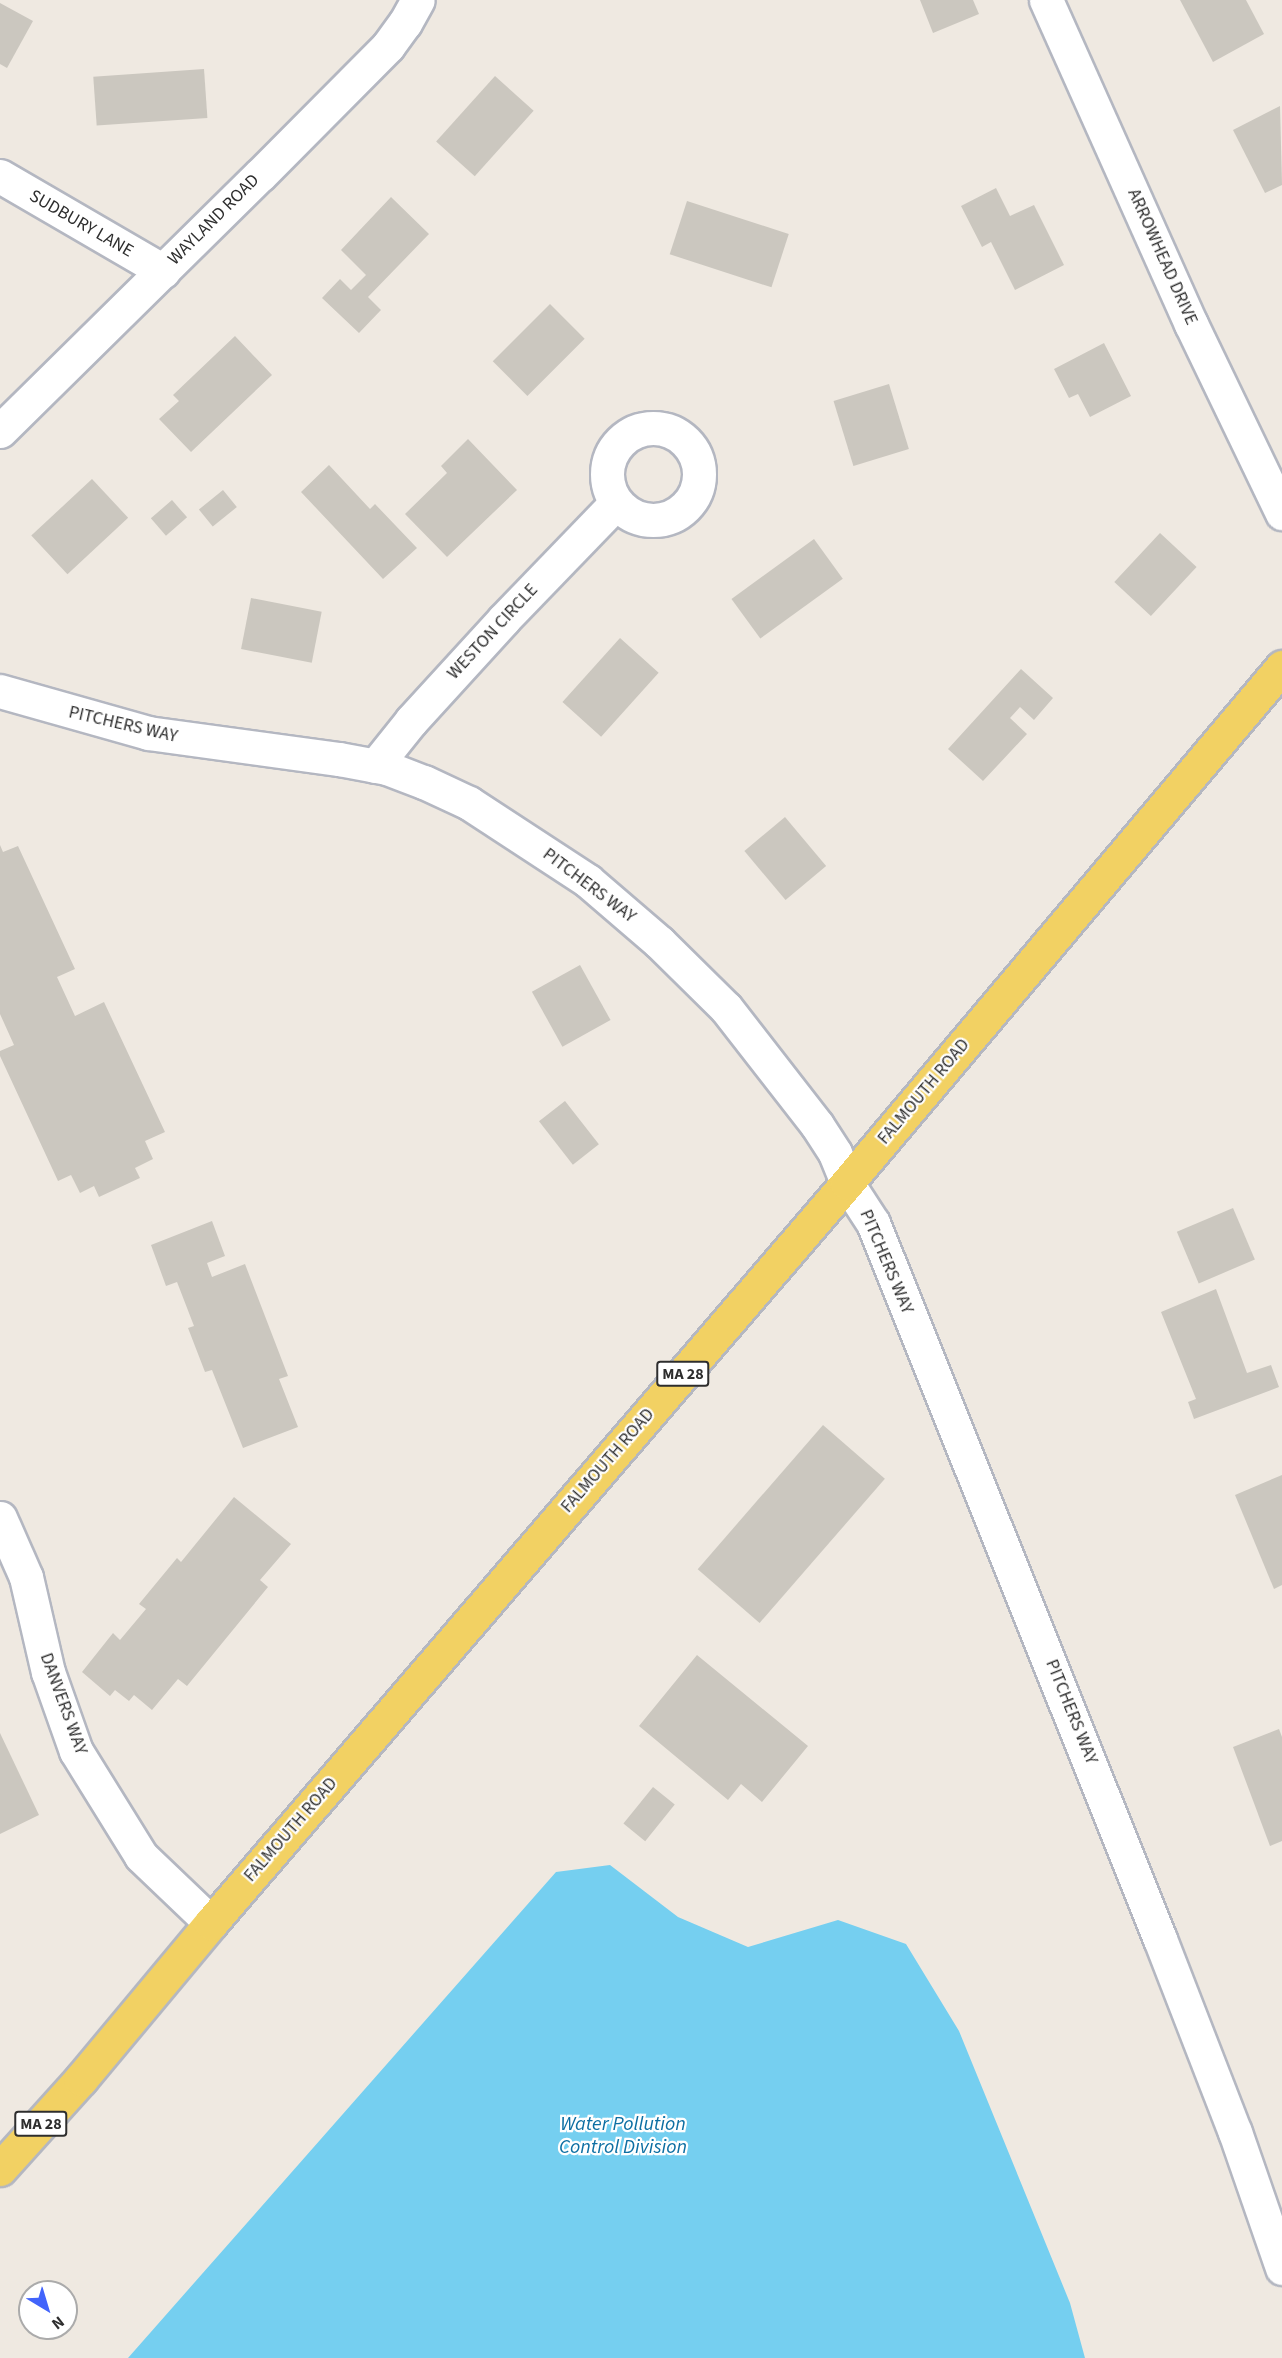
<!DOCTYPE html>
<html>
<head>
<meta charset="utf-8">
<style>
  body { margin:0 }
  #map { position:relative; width:1282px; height:2358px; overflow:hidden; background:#efe9e1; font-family:"Source Sans 3",sans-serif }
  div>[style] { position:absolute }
  .water>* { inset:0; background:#75cff0 }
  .building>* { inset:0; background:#cbc7bf; transform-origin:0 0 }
  .roads { filter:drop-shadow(2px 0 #b4b7c1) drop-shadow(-2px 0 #b4b7c1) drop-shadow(0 2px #b4b7c1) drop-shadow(0 -2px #b4b7c1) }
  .street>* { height:33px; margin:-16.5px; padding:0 16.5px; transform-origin:16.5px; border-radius:16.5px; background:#fff }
  .street>.ring { margin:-16.5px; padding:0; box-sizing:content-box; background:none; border:33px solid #fff; border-radius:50% }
  .secondary>* { height:33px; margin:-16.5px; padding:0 16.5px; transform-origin:16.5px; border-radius:16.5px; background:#fff }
  .primary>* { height:33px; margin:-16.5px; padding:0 16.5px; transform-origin:16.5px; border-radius:16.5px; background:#f2d163 }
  span { translate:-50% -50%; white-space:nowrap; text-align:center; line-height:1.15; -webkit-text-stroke:4.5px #fff; paint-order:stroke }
  .shield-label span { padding:2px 4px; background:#fff; border:2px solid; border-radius:4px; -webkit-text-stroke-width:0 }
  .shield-label { font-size:16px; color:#2e2e2e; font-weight:700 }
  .street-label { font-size:18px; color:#2e2e2e }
  .water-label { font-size:20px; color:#0d6fa3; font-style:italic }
  .north { position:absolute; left:18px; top:2280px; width:60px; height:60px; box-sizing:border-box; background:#fff; border:2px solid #ababab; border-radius:50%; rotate:142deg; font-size:16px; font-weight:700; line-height:24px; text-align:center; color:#2e2e2e }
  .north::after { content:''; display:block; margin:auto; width:21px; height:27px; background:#4264fb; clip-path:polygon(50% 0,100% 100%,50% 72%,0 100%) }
</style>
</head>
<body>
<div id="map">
  <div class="water">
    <div style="clip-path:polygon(610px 1865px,678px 1917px,748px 1947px,838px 1920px,906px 1944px,959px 2031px,1070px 2303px,1085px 2358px,128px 2358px,556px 1872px)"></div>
  </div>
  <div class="building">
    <div style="clip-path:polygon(920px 0,973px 0,979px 14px,933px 33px)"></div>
    <div style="clip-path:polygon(1180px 0,1246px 0,1264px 34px,1213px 62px)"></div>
    <div style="clip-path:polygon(0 3px,33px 21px,7px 68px,0 64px)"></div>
    <div style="left:204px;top:69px;width:49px;height:111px;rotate:86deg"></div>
    <div style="left:495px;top:76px;width:52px;height:88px;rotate:42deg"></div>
    <div style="clip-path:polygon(1280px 106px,1282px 185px,1265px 193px,1233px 130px)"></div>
    <div style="clip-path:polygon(996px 188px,1010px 216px,1034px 205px,1064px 265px,1015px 290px,991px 242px,982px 247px,961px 206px)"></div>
    <div style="clip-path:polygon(391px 197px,429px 234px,368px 297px,381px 310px,359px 333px,322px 298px,340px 279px,351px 290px,366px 275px,341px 250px)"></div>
    <div style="left:687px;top:201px;width:107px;height:56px;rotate:18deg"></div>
    <div style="left:550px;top:304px;width:49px;height:81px;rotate:45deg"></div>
    <div style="clip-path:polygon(235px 336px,272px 375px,191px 452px,159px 419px,179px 401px,173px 395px)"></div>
    <div style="clip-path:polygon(1104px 343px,1131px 396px,1090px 417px,1078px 394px,1069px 398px,1054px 369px)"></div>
    <div style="left:889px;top:384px;width:68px;height:58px;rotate:73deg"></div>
    <div style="clip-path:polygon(468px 439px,517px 490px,447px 557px,405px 514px,447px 473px,441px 466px)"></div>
    <div style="clip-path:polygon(329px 465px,370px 509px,375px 504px,417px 548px,383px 579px,301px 492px)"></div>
    <div style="left:92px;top:479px;width:53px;height:83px;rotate:47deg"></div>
    <div style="left:223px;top:490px;width:22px;height:31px;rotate:51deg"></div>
    <div style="left:172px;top:500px;width:23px;height:28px;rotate:49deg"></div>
    <div style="left:1160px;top:533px;width:50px;height:67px;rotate:43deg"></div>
    <div style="left:814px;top:539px;width:49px;height:102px;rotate:54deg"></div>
    <div style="left:251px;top:598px;width:72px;height:52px;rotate:11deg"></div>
    <div style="left:620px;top:638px;width:52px;height:86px;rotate:42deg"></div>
    <div style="clip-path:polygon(1021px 669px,1053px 698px,1034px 720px,1020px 707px,1010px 718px,1027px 734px,983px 781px,948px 749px)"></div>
    <div style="left:785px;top:817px;width:64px;height:53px;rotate:50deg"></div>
    <div style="clip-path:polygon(0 845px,3px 852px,18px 846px,75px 969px,57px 977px,75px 1016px,104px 1002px,165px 1132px,145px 1141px,153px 1159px,135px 1168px,140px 1178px,99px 1197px,94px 1186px,80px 1193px,71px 1175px,58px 1181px,0 1056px,0 1051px,14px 1045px,0 1014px)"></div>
    <div style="left:580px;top:965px;width:63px;height:55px;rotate:61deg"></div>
    <div style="left:565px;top:1101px;width:55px;height:33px;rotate:52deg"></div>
    <div style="left:1233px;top:1208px;width:56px;height:61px;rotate:67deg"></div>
    <div style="clip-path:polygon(212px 1221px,225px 1256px,207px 1263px,212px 1277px,245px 1264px,288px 1376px,279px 1379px,298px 1427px,243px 1448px,212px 1370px,205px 1372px,188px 1328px,194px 1326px,177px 1282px,166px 1286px,151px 1245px)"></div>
    <div style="clip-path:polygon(1216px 1289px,1247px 1373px,1271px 1365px,1279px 1387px,1194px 1419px,1188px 1402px,1196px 1399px,1161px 1312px)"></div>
    <div style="left:823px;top:1425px;width:82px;height:191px;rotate:41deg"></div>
    <div style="clip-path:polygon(1282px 1475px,1282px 1585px,1274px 1589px,1235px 1495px)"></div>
    <div style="clip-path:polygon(234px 1497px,291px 1544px,260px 1580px,268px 1587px,187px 1686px,178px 1679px,152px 1710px,134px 1695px,129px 1701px,115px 1690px,110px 1696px,82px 1672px,113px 1633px,120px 1640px,146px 1609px,139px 1604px,177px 1558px,181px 1562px)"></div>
    <div style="clip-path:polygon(697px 1655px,808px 1746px,762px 1802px,741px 1784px,728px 1800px,639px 1726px)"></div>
    <div style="clip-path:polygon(1279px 1729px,1282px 1737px,1282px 1841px,1270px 1846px,1233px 1747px)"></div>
    <div style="clip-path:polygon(0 1733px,39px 1815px,0 1834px)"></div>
    <div style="left:653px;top:1787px;width:28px;height:47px;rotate:39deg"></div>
  </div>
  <div class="roads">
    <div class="street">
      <div style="left:1046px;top:0;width:355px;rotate:65.9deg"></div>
      <div style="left:1191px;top:324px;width:210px;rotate:64.3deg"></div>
      <div style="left:0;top:176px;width:189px;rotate:30.2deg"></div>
      <div class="ring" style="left:607px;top:428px;width:59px;height:59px"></div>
      <div style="left:0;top:431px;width:365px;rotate:-44.6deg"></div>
      <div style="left:260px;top:175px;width:182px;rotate:-45.2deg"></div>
      <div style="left:388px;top:46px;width:29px;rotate:-54deg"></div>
      <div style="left:405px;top:23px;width:26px;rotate:-61deg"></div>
      <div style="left:375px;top:766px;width:58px;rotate:-51.3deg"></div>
      <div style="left:411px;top:721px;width:138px;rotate:-47.6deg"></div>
      <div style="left:504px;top:619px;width:161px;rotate:-46deg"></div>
      <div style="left:0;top:1518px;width:64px;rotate:66.2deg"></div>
      <div style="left:26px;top:1577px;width:98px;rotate:77deg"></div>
      <div style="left:48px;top:1672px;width:84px;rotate:70.5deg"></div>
      <div style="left:76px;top:1751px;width:123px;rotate:58.2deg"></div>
      <div style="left:141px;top:1856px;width:97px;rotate:43.7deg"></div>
    </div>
    <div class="secondary">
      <div style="left:0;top:691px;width:154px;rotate:15.8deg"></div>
      <div style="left:148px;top:733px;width:193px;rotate:7.8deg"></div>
      <div style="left:339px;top:759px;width:49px;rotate:10.6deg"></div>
      <div style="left:387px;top:768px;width:40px;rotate:21deg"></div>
      <div style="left:424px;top:782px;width:50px;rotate:25deg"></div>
      <div style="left:469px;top:803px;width:142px;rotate:33.2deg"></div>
      <div style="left:588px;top:881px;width:94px;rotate:40.7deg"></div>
      <div style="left:659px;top:942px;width:94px;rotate:44.6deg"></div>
      <div style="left:726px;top:1008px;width:148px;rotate:52.1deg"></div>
      <div style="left:817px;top:1125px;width:33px;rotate:57deg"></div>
      <div style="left:835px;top:1153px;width:32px;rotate:68deg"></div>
      <div style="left:847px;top:1183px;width:48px;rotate:57deg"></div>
      <div style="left:873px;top:1223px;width:771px;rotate:68.16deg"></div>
      <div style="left:1160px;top:1939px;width:207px;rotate:68.8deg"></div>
      <div style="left:1235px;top:2132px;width:144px;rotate:70.9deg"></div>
    </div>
    <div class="primary">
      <div style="left:0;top:2169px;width:121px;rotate:-48deg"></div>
      <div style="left:81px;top:2079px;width:203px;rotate:-50.2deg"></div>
      <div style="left:211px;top:1923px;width:976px;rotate:-49.32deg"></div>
      <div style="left:847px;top:1183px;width:675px;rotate:-49.87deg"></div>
    </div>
  </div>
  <div class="shield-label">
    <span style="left:683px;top:1374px">MA 28</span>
    <span style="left:41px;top:2124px">MA 28</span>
  </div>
  <div class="street-label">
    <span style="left:214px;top:220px;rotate:-45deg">WAYLAND ROAD</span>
    <span style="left:81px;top:224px;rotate:30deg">SUDBURY LANE</span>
    <span style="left:1162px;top:257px;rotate:66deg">ARROWHEAD DRIVE</span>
    <span style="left:493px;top:632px;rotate:-47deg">WESTON CIRCLE</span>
    <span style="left:123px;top:725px;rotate:13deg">PITCHERS WAY</span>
    <span style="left:589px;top:886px;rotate:37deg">PITCHERS WAY</span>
    <span style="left:924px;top:1092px;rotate:-50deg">FALMOUTH ROAD</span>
    <span style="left:886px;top:1262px;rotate:67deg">PITCHERS WAY</span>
    <span style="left:608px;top:1461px;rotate:-49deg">FALMOUTH ROAD</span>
    <span style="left:63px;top:1704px;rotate:70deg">DANVERS WAY</span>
    <span style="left:1071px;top:1712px;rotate:68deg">PITCHERS WAY</span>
    <span style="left:291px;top:1830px;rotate:-49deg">FALMOUTH ROAD</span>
  </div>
  <div class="water-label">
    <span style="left:623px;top:2136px">Water Pollution<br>Control Division</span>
  </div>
  <div class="north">N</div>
</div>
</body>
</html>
